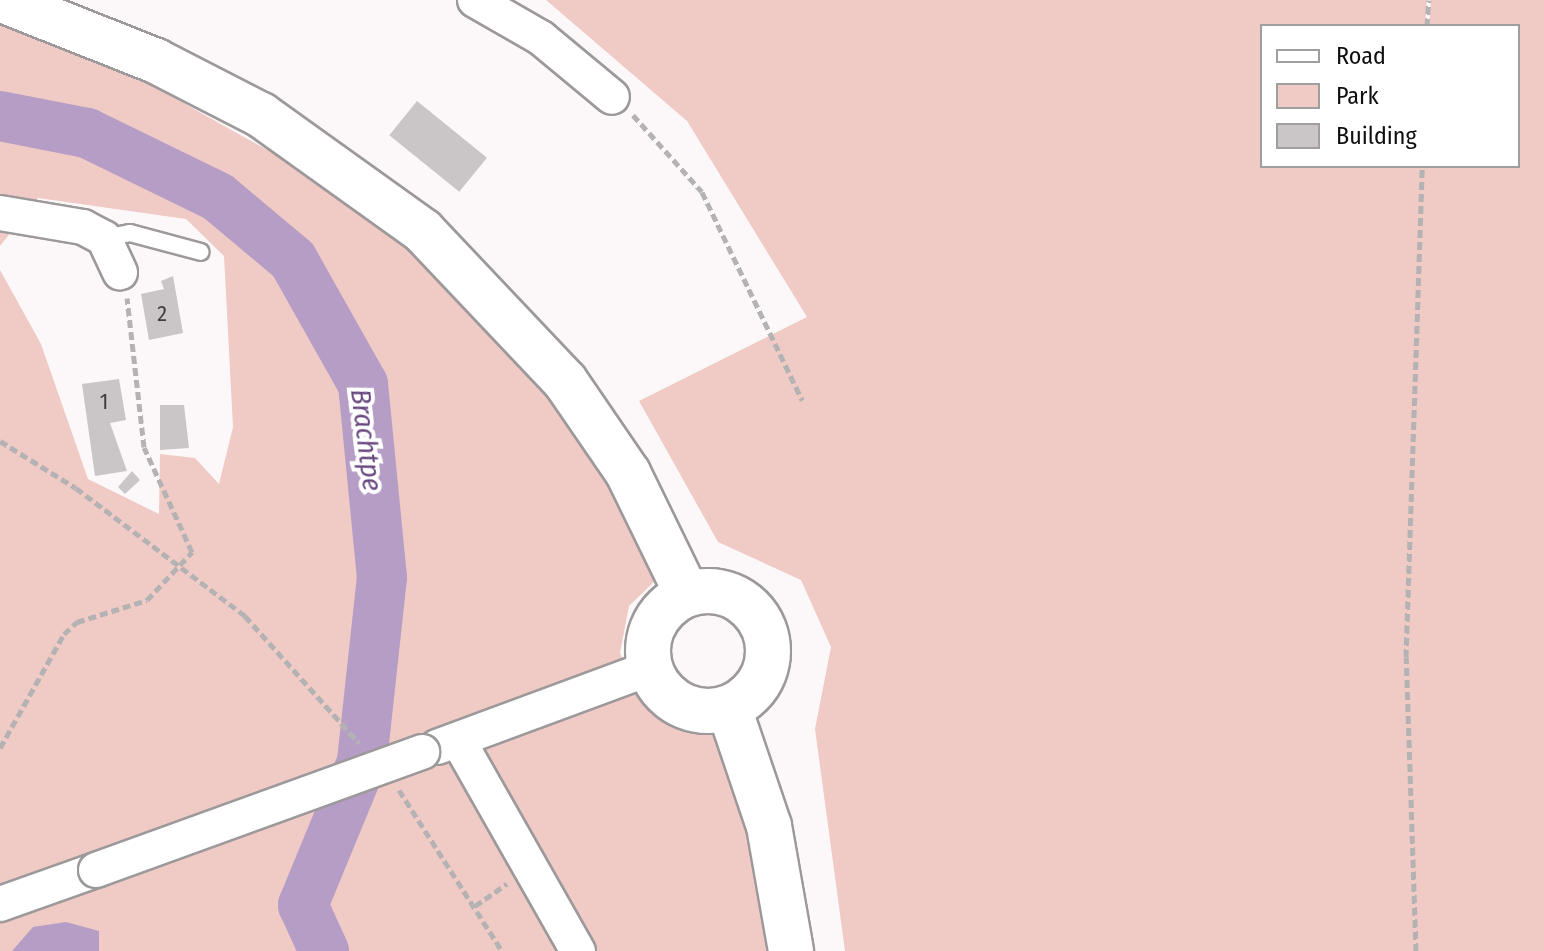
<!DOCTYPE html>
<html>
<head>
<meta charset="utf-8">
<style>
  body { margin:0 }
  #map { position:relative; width:1544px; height:951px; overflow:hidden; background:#fcf8fa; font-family:"Fira Sans Condensed",sans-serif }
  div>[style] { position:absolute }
  .green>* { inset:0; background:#f0cac4 }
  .water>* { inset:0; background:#b59dc6 }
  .river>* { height:50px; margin:-25px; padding:0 25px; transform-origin:25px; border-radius:25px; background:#b59dc6 }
  .building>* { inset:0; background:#cac5c6; transform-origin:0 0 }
  .path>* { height:5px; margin-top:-2.5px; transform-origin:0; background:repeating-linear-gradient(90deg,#b5b2b3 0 8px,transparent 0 12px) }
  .roads { filter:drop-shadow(2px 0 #9d999b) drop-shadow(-2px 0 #9d999b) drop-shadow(0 2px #9d999b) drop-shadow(0 -2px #9d999b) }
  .service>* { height:16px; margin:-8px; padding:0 8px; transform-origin:8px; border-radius:8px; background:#fff }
  .minor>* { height:34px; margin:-17px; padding:0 17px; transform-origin:17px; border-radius:17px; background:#fff }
  .primary>* { height:44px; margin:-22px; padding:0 22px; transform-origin:22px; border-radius:22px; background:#fff }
  .primary>.ring { margin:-22px; padding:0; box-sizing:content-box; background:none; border:44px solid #fff; border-radius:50% }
  .bridges { filter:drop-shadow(2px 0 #9d999b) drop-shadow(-2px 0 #9d999b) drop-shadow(0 2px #9d999b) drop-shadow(0 -2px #9d999b) }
  .minor-bridge>* { height:34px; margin:-17px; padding:0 17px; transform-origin:17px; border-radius:17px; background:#fff }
  span { translate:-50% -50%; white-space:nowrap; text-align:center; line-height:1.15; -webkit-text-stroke:8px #fff; paint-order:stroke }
  .number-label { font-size:22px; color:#3f3d3e }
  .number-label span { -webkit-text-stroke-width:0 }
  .water-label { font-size:28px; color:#68477e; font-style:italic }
  .legend { position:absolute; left:1260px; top:24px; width:260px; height:144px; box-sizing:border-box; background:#fff; border:2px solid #a09f9f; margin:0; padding:10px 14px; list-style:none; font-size:24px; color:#111010 }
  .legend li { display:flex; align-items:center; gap:16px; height:40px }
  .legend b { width:40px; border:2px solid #a09f9f }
</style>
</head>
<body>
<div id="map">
  <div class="green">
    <div style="clip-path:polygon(546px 0,1427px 0,1425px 26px,1262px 26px,1262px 166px,1518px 166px,1518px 26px,1429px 26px,1431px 0,1544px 0,1544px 951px,845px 951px,815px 729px,831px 647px,801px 580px,718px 542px,639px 401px,807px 317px,687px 121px)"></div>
    <div style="clip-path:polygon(0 19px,153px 86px,346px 194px,466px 301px,545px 387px,609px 482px,655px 581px,629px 606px,620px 653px,637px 692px,671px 725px,719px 732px,748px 803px,773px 951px,0 951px,0 270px,41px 344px,88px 479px,159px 514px,160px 454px,195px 458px,219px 484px,233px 427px,224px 256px,186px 219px,38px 198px,0 246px)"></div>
  </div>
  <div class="water">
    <div style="clip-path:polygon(66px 922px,99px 931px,99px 951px,12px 951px,33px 927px)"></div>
  </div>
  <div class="river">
    <div style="left:0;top:116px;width:89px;rotate:11.1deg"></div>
    <div style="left:87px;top:133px;width:146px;rotate:26deg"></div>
    <div style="left:218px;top:197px;width:98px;rotate:40deg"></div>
    <div style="left:293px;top:260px;width:142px;rotate:60.6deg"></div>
    <div style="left:363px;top:384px;width:194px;rotate:84.4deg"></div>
    <div style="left:382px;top:577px;width:186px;rotate:96.2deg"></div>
    <div style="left:362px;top:762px;width:155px;rotate:112.4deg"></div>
    <div style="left:303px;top:905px;width:51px;rotate:65.5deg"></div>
  </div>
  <div class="building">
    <div style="left:417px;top:101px;width:90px;height:44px;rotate:39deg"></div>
    <div style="clip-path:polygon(173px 276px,183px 333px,149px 340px,141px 294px,164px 289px,161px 281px)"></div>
    <div style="clip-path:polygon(119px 379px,126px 420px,110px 423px,127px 471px,95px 476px,82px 384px)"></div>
    <div style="clip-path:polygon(160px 405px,184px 405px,189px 448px,160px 450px)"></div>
    <div style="clip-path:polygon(132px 471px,140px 480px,125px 494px,118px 487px)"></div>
  </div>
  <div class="path">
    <div style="left:1427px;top:26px;width:26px;rotate:-86deg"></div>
    <div style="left:633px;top:115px;width:103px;rotate:48.1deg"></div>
    <div style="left:702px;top:192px;width:231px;rotate:64.3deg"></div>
    <div style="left:0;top:441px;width:89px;rotate:31.7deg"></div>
    <div style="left:76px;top:488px;width:212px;rotate:37.1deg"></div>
    <div style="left:245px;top:616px;width:171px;rotate:48.1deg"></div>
    <div style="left:0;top:748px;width:131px;rotate:-60.7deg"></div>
    <div style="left:64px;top:634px;width:18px;rotate:-43deg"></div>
    <div style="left:77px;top:622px;width:73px;rotate:-17.4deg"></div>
    <div style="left:147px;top:600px;width:66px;rotate:-46.8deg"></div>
    <div style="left:192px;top:552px;width:115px;rotate:-114.6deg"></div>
    <div style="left:144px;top:447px;width:150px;rotate:-96.5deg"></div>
    <div style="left:399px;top:790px;width:191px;rotate:57.4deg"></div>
    <div style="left:475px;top:906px;width:39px;rotate:-35deg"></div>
    <div style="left:1416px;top:951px;width:294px;rotate:-91.9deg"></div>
    <div style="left:1406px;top:657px;width:491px;rotate:-88.1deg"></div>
  </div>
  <div class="roads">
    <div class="service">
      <div style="left:104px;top:238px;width:26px;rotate:-11deg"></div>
      <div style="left:130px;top:233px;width:73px;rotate:15deg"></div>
    </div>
    <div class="minor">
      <div style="left:475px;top:0;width:76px;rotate:29.9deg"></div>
      <div style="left:541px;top:38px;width:92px;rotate:39.7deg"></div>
      <div style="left:0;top:213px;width:84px;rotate:9.6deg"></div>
      <div style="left:83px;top:227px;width:24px;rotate:28deg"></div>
      <div style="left:104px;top:238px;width:38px;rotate:65deg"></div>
      <div style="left:458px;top:740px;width:243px;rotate:60.4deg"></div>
      <div style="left:437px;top:747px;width:227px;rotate:-20.3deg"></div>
      <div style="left:0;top:904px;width:102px;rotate:-19.5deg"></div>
    </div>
    <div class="primary">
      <div style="left:2px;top:0;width:166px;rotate:21.6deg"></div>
      <div style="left:156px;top:61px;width:118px;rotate:27.2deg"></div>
      <div style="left:261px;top:115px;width:199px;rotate:35.6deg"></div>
      <div style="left:423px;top:231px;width:207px;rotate:46.6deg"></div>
      <div style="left:565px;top:381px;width:112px;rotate:55.6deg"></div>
      <div style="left:628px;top:473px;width:135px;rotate:64deg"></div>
      <div class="ring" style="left:648px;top:591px;width:76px;height:76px"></div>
      <div style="left:729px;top:708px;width:125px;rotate:71.3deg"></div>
      <div style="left:769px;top:826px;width:127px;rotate:80deg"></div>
    </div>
  </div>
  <div class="bridges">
    <div class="minor-bridge">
      <div style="left:96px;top:870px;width:347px;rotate:-19.9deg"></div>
    </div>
  </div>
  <div class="number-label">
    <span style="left:162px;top:314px">2</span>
    <span style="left:104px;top:402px">1</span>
  </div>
  <div class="water-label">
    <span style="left:366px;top:440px;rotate:83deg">Brachtpe</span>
  </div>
  <ul class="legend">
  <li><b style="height:10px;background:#fff"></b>Road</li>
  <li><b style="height:22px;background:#f0cac4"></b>Park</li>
  <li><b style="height:22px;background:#cac5c6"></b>Building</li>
  </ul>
</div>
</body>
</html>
